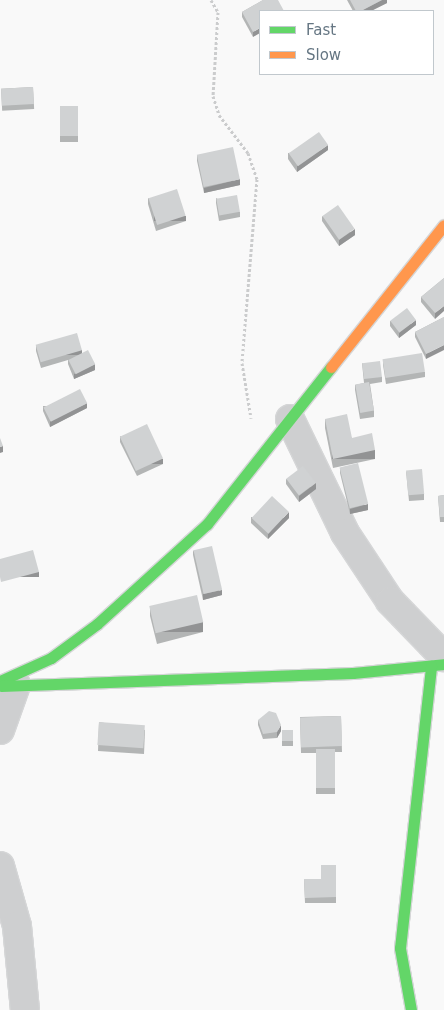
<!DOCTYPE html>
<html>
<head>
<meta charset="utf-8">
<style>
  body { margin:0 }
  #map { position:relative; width:444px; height:1010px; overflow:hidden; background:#f9f9f9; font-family:"DejaVu Sans",sans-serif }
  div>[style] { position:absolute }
  .path>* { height:3px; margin-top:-1.5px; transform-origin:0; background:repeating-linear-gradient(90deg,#cbcccd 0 2.5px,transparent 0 5px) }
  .roads { filter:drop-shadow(1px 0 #d5d6d7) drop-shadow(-1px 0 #d5d6d7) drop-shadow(0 1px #d5d6d7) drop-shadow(0 -1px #d5d6d7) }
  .street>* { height:28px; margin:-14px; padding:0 14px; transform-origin:14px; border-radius:14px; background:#cecfd0 }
  .fast>* { height:11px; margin:-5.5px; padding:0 5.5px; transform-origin:5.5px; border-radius:5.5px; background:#63d668 }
  .slow>* { height:11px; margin:-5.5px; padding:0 5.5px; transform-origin:5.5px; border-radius:5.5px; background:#ff974d }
  .wall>* { inset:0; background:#b3b5b5; transform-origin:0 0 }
  .shaded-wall>* { inset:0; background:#929394; transform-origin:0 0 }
  .building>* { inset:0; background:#d0d2d3; transform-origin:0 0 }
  span { translate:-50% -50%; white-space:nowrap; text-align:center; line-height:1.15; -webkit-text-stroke:5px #fff; paint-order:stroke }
  .legend { position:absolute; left:259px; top:10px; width:175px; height:65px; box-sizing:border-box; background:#fff; border:1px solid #c1c8cd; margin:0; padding:6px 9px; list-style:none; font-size:15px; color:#657683 }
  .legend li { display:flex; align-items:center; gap:10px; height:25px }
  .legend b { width:25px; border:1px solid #c1c8cd }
</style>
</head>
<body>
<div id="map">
  <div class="path">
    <div style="left:211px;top:0;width:14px;rotate:60deg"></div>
    <div style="left:218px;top:12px;width:84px;rotate:93.4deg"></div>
    <div style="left:213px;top:96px;width:20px;rotate:72deg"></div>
    <div style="left:219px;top:115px;width:48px;rotate:52.7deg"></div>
    <div style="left:248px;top:153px;width:28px;rotate:71deg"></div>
    <div style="left:257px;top:179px;width:185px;rotate:94.7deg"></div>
    <div style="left:242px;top:363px;width:56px;rotate:80.7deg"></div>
  </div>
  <div class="roads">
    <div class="street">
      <div style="left:290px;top:419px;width:127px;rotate:64.2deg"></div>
      <div style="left:345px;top:533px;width:82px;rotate:56.5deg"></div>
      <div style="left:390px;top:601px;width:78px;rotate:46deg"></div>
      <div style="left:0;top:730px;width:48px;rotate:-70.4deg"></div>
      <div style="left:0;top:866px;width:62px;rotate:74.2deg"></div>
      <div style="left:17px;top:926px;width:84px;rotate:84.6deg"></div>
    </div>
    <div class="fast">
      <div style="left:0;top:681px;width:56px;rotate:-24.3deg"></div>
      <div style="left:51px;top:658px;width:57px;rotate:-36.5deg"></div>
      <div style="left:97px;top:624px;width:149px;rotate:-42.3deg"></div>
      <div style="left:207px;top:524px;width:200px;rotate:-51.7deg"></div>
      <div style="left:1px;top:686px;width:352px;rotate:-2.1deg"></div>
      <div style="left:353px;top:673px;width:91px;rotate:-5.6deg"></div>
      <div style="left:411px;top:1010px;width:63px;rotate:-100.1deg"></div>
      <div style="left:400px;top:948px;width:284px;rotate:-83.7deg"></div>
    </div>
    <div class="slow">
      <div style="left:331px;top:367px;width:181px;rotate:-51.5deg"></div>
    </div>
  </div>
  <div class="wall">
    <div style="clip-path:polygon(263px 0,253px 37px,242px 17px,242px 12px)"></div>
    <div style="clip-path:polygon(347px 0,387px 0,387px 3px,371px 11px,353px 11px)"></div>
    <div style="left:33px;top:87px;width:22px;height:32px;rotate:87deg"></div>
    <div style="left:78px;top:106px;width:36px;height:18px;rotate:90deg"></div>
    <div style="clip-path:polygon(328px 150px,297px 172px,288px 159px,288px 153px)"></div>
    <div style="clip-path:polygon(197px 155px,240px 185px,204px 193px,197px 161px)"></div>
    <div style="clip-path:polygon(148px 198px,186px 221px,156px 231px,148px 204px)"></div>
    <div style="clip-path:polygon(216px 198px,240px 212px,240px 217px,219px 221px,216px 203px)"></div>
    <div style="clip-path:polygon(322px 216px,355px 235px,339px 246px,322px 221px)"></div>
    <div style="clip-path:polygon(444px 278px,435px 319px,421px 302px,421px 297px)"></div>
    <div style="clip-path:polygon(444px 317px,426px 359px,415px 337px,415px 332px)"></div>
    <div style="clip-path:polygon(390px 321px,416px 325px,399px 338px,390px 326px)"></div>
    <div style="clip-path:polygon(36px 346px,82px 353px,95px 370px,74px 379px,68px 364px,68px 360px,41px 368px,36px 351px)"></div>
    <div style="clip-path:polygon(383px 360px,425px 372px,425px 377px,386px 384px,383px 365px)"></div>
    <div style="clip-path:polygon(362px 363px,382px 377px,382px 382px,370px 384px,374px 411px,374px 417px,360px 419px,355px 390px,355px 385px,364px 383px)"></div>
    <div style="clip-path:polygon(43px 406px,87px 408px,50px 427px,43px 411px)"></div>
    <div style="clip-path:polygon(325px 419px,352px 438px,375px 459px,333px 468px,325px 428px)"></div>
    <div style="clip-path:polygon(120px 436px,163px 464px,137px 476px,120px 442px)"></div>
    <div style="clip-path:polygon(340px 468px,368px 510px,350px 514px,340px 473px)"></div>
    <div style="clip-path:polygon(406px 471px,424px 494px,424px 500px,409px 501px)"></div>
    <div style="clip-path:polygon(286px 479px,316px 489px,299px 502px,286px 484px)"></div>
    <div style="clip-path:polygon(444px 495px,444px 522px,440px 522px,438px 496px)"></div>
    <div style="clip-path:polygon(251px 517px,289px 518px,268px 539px,251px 523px)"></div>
    <div style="clip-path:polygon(193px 550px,222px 595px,203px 600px,193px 555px)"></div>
    <div style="clip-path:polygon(150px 607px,203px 632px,157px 644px,150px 616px)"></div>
    <div style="clip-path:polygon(341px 716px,342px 752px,335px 752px,335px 794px,316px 794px,316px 753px,301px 753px,300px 717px)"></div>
    <div style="clip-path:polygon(258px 720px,281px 731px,277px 738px,263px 739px,258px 725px)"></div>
    <div style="clip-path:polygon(99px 722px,145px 730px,144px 754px,98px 751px)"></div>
    <div style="left:282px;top:730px;width:11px;height:16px"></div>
    <div style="clip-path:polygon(336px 865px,336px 903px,305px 903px,304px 879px,321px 879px)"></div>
  </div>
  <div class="shaded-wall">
    <div style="clip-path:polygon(382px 0,387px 0,387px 3px,371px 11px,361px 11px)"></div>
    <div style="clip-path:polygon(260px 28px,260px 33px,253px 37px,253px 32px)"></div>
    <div style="clip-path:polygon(328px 145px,328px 150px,297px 172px,297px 166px)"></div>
    <div style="clip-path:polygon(240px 179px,240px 185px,204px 193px,204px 188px)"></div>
    <div style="left:186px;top:216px;width:5px;height:32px;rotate:90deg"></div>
    <div style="clip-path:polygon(355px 229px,355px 235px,339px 246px,339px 240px)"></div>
    <div style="clip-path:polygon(444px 306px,444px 311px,435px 319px,435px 313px)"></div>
    <div style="clip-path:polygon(416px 320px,416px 325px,399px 338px,399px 333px)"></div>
    <div style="clip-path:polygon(444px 345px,444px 350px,426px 359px,426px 354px)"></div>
    <div style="left:82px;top:350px;width:5px;height:43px;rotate:90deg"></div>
    <div style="clip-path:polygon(95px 364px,95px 370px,74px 379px,74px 374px)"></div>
    <div style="clip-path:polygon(87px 403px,87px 408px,50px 427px,50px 421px)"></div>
    <div style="clip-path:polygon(3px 446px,3px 452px,0 453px,0 447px)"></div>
    <div style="left:375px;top:450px;width:9px;height:43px;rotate:90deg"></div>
    <div style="left:163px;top:459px;width:5px;height:29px;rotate:90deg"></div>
    <div style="clip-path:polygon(316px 483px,316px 489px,299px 502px,299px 496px)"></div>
    <div style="clip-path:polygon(368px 504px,368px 510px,350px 514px,350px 509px)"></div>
    <div style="clip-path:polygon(289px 512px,289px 518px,268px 539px,268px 534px)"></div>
    <div style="left:39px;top:572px;width:5px;height:39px;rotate:90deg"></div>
    <div style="clip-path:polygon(222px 590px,222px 595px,203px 600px,203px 594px)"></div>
    <div style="left:203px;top:622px;width:10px;height:48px;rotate:90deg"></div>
    <div style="clip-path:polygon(281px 725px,281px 731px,277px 738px,277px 732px)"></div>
  </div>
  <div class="building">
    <div style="clip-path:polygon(263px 0,278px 0,284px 11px,260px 11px,260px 28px,253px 32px,242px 12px)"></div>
    <div style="clip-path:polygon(350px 0,382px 0,361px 11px,356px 11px)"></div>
    <div style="left:33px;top:87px;width:17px;height:32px;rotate:87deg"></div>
    <div style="left:78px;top:106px;width:30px;height:18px;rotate:90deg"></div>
    <div style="left:319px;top:132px;width:16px;height:37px;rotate:55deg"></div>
    <div style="left:233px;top:147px;width:33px;height:37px;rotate:78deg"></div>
    <div style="left:177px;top:189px;width:28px;height:30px;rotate:72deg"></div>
    <div style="left:237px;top:195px;width:17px;height:21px;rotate:80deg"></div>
    <div style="left:338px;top:205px;width:29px;height:19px;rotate:55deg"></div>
    <div style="clip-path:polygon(444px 278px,444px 306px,435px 313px,421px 297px)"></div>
    <div style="left:407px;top:308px;width:15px;height:21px;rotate:53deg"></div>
    <div style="clip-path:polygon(444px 317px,444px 345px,426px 354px,415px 332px)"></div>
    <div style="left:77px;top:333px;width:18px;height:43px;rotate:74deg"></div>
    <div style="left:88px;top:350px;width:16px;height:22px;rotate:63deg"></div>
    <div style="left:422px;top:353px;width:19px;height:40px;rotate:81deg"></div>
    <div style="left:380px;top:361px;width:16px;height:18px;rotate:83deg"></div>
    <div style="left:369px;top:382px;width:29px;height:14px;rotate:80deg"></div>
    <div style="left:80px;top:389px;width:16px;height:41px;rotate:63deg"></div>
    <div style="clip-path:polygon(347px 414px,352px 438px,372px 433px,375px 450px,333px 459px,325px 419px)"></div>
    <div style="left:147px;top:424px;width:38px;height:30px;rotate:65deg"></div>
    <div style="clip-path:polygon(0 438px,3px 446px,0 447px)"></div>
    <div style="left:358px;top:463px;width:42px;height:19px;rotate:76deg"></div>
    <div style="left:303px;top:466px;width:21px;height:21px;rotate:53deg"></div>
    <div style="left:422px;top:469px;width:25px;height:16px;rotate:85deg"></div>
    <div style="clip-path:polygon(444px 495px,444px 517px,440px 517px,438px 496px)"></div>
    <div style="left:272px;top:496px;width:23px;height:30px;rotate:43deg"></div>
    <div style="left:212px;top:546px;width:45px;height:19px;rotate:77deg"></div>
    <div style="clip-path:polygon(33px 550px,39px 572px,1px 582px,0 577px,0 559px)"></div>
    <div style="left:197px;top:595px;width:28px;height:49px;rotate:77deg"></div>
    <div style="clip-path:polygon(269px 711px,276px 713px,281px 725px,277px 732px,263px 734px,258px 720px)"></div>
    <div style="left:341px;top:716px;width:30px;height:41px;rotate:88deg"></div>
    <div style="left:99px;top:722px;width:46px;height:23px;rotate:4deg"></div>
    <div style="left:282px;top:730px;width:11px;height:11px"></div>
    <div style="left:316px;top:749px;width:19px;height:39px"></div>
    <div style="clip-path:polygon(321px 865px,336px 865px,336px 897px,305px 898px,304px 879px,321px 879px)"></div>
  </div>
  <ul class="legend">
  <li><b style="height:6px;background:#63d668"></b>Fast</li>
  <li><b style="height:6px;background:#ff974d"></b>Slow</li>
  </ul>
</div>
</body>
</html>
